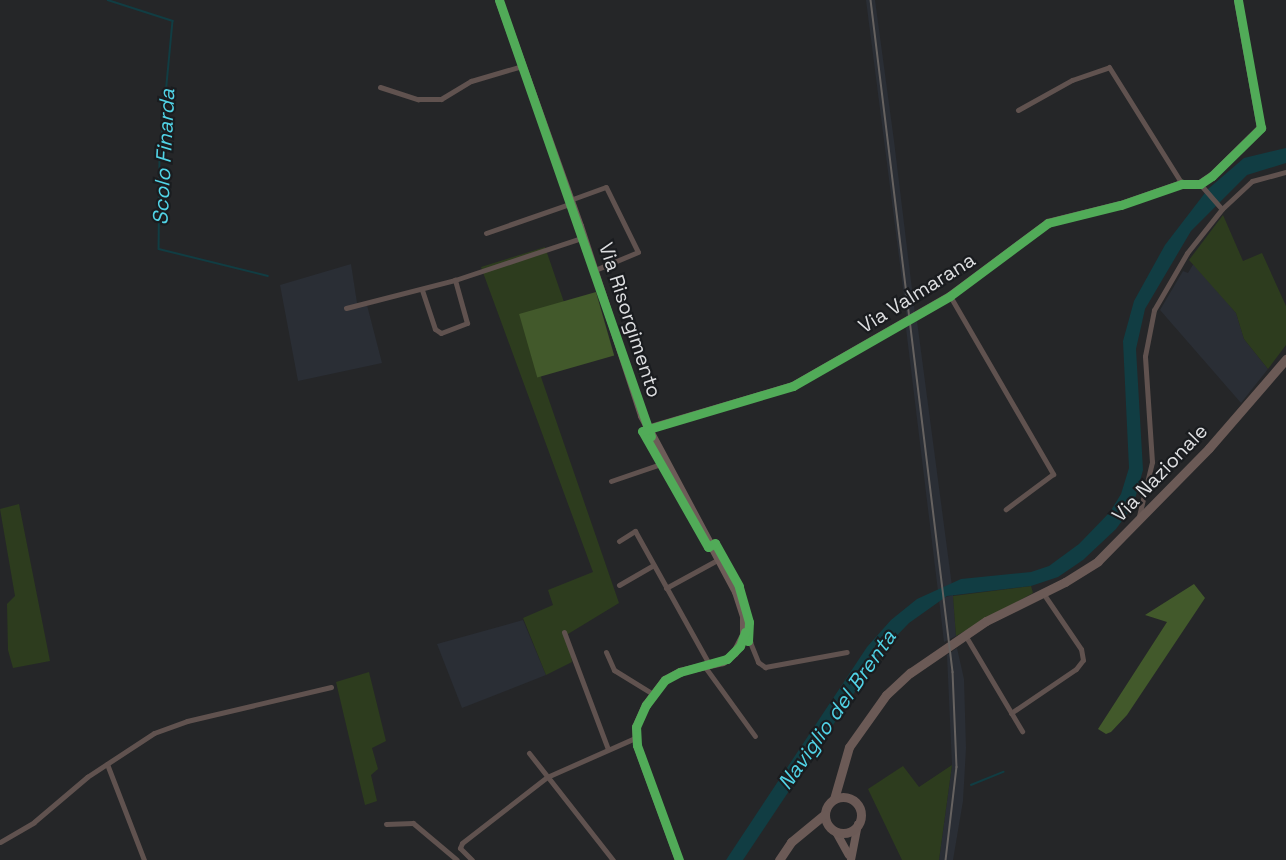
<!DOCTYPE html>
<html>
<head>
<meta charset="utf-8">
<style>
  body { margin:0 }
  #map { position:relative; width:1286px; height:860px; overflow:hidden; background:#252628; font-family:"Space Grotesk",sans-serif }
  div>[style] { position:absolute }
  .built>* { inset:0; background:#2a2e35 }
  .green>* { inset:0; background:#2d3c1e }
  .forest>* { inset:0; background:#42592b; transform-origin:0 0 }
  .water>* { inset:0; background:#113d43 }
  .stream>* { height:1.5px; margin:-0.75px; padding:0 0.75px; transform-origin:0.75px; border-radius:0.75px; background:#113d43 }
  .street>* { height:5px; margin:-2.5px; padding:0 2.5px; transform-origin:2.5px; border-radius:2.5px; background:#60524f }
  .secondary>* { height:8px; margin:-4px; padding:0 4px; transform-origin:4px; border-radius:4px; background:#6d5c58 }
  .primary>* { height:9px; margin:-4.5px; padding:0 4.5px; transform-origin:4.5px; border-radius:4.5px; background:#6b5a56 }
  .primary>.ring { margin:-4.5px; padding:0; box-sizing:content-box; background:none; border:9px solid #6b5a56; border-radius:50% }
  .rail>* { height:1.5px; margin:-0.75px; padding:0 0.75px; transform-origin:0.75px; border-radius:0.75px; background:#666260 }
  .cycleway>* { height:9px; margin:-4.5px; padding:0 4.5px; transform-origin:4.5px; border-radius:4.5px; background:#51ab58 }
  span { translate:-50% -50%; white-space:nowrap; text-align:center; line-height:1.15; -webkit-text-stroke:4.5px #1a1c1f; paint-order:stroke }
  .street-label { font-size:20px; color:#dddee0 }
  .water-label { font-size:21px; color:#51d3e6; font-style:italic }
</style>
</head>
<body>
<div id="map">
  <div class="built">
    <div style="clip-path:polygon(866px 0,875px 0,894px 141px,915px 314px,907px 319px)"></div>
    <div style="clip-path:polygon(1194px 263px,1236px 313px,1244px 339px,1268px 369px,1241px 403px,1160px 310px,1183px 271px,1188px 273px)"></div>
    <div style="clip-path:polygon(351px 264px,357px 303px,367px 305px,382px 363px,298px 381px,280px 285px)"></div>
    <div style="clip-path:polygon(917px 321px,952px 586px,938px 591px,906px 328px)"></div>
    <div style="clip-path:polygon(953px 595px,956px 636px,944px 642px,939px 599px)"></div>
    <div style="clip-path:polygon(523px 620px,546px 675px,462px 708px,437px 644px)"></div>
    <div style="clip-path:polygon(957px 648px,964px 679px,966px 748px,963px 801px,953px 860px,939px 860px,952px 765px,947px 655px)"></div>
  </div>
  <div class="green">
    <div style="clip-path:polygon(1223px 215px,1243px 261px,1262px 253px,1286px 306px,1286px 345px,1268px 369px,1244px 339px,1236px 313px,1189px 260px)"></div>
    <div style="clip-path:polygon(545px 247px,565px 305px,521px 319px,619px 603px,568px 634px,572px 662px,546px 675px,523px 618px,553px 605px,548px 590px,593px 572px,481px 267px)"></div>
    <div style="clip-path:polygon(19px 504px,50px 661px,13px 668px,8px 650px,7px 604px,15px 596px,0 509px)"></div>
    <div style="clip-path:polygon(1031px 586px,1033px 593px,956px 636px,953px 596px)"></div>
    <div style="clip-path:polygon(369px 672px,386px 741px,372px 748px,378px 769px,371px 775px,377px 801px,365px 805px,336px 682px)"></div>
    <div style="clip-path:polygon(952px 765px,939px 860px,902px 860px,868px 789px,903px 766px,919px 787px)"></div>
  </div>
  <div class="forest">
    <div style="left:596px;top:292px;width:66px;height:80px;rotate:74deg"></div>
    <div style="clip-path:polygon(1194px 584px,1205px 598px,1127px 715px,1111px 732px,1106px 734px,1098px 729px,1167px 622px,1145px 615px)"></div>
  </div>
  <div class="water">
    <div style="clip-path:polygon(1286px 148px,1286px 163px,1247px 175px,1191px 231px,1145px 309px,1136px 349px,1143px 470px,1133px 506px,1116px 529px,1083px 560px,1058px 577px,1031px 586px,947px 596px,909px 623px,883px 650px,743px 860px,726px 860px,867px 647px,891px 620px,917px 599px,961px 579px,1031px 572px,1049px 566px,1079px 544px,1110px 512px,1121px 494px,1129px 468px,1123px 341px,1134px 301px,1165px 245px,1208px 189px,1244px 158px)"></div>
  </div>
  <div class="stream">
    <div style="left:108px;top:0;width:68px;rotate:17.9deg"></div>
    <div style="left:173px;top:21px;width:139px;rotate:95.4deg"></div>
    <div style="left:160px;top:159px;width:90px;rotate:90.6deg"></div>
    <div style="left:159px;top:249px;width:112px;rotate:13.9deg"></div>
    <div style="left:971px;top:785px;width:35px;rotate:-22deg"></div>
  </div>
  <div class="street">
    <div style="left:380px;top:87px;width:40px;rotate:18deg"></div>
    <div style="left:418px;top:99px;width:23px"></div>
    <div style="left:441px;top:99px;width:35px;rotate:-31deg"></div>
    <div style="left:471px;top:81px;width:53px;rotate:-16.4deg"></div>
    <div style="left:1018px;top:110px;width:62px;rotate:-29.1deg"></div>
    <div style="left:1072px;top:80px;width:39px;rotate:-19deg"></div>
    <div style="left:1109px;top:67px;width:138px;rotate:58deg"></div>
    <div style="left:1200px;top:184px;width:33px;rotate:49deg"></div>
    <div style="left:570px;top:200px;width:38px;rotate:-20deg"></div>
    <div style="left:606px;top:187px;width:72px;rotate:63.8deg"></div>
    <div style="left:638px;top:252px;width:47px;rotate:157.3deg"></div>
    <div style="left:486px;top:233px;width:91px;rotate:-19.2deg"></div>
    <div style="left:422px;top:290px;width:41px;rotate:71.6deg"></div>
    <div style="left:435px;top:329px;width:7px;rotate:34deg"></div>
    <div style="left:441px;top:333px;width:28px;rotate:-21deg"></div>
    <div style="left:467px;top:323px;width:45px;rotate:-105.6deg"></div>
    <div style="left:950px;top:296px;width:206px;rotate:59.9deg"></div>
    <div style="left:1053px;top:474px;width:59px;rotate:143.3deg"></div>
    <div style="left:346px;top:308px;width:113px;rotate:-14.4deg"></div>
    <div style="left:455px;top:280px;width:136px;rotate:-18.4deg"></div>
    <div style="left:611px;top:481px;width:56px;rotate:-18.8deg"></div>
    <div style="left:1138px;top:520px;width:60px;rotate:-76.4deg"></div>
    <div style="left:1152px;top:462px;width:106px;rotate:-93.8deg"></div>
    <div style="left:1145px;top:356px;width:47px;rotate:-78.9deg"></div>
    <div style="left:1154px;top:310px;width:66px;rotate:-59.9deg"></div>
    <div style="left:1187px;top:253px;width:56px;rotate:-51.5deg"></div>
    <div style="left:1222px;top:209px;width:41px;rotate:-43deg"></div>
    <div style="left:1252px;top:181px;width:35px;rotate:-15deg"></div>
    <div style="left:619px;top:541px;width:19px;rotate:-32deg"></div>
    <div style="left:635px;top:531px;width:154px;rotate:60.9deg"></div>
    <div style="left:619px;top:585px;width:39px;rotate:-30deg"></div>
    <div style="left:666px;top:588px;width:60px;rotate:-28.7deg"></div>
    <div style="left:564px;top:632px;width:125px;rotate:69.4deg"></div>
    <div style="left:965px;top:635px;width:112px;rotate:59.3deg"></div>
    <div style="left:743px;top:639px;width:8px;rotate:23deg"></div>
    <div style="left:750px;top:642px;width:22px;rotate:68deg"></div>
    <div style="left:758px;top:662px;width:9px;rotate:36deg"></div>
    <div style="left:765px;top:667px;width:83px;rotate:-10.4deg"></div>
    <div style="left:606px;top:652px;width:20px;rotate:66deg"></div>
    <div style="left:614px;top:670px;width:46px;rotate:31.6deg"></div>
    <div style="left:705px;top:667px;width:85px;rotate:54.1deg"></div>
    <div style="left:1011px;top:713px;width:78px;rotate:-34.1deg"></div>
    <div style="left:1076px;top:669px;width:11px;rotate:-52deg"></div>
    <div style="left:1083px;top:660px;width:11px;rotate:-100deg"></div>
    <div style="left:1081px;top:649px;width:68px;rotate:-124.2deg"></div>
    <div style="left:529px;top:753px;width:136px;rotate:51.9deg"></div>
    <div style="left:107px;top:764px;width:103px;rotate:68.9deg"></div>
    <div style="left:386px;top:824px;width:27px;rotate:-2deg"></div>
    <div style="left:413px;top:823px;width:57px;rotate:40.1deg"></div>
    <div style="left:0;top:842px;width:39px;rotate:-30deg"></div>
    <div style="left:34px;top:822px;width:70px;rotate:-40.3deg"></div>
    <div style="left:87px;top:777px;width:80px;rotate:-33.3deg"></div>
    <div style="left:154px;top:733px;width:35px;rotate:-20deg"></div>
    <div style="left:187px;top:721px;width:148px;rotate:-13.3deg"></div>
    <div style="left:472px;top:860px;width:17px;rotate:-135deg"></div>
    <div style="left:460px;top:848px;width:5px;rotate:-68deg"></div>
    <div style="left:462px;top:843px;width:108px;rotate:-37.8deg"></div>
    <div style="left:547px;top:777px;width:96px;rotate:-23.9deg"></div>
  </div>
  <div class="secondary">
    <div style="left:499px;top:0;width:240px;rotate:70.3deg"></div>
    <div style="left:580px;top:226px;width:200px;rotate:71.9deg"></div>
    <div style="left:642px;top:416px;width:200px;rotate:61.9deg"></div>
    <div style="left:736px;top:592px;width:25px;rotate:72deg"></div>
    <div style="left:744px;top:616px;width:19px;rotate:90deg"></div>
    <div style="left:744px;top:635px;width:20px;rotate:117deg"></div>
    <div style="left:735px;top:653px;width:15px;rotate:143deg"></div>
    <div style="left:723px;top:662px;width:44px;rotate:166.9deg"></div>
    <div style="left:680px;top:672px;width:17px;rotate:152deg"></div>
    <div style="left:665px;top:680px;width:31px;rotate:127deg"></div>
    <div style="left:646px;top:705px;width:24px;rotate:114deg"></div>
    <div style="left:636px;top:727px;width:18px;rotate:87deg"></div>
    <div style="left:637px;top:745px;width:122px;rotate:69.9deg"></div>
    <div style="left:647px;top:429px;width:152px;rotate:-16.4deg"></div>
    <div style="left:793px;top:386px;width:181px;rotate:-29.8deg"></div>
    <div style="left:950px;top:296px;width:122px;rotate:-36.7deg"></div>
    <div style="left:1048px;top:223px;width:75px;rotate:-13.9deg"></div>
    <div style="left:1121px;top:205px;width:65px;rotate:-19deg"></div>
    <div style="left:1182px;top:184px;width:18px"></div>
    <div style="left:1200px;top:184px;width:14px;rotate:-34deg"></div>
    <div style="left:1212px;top:176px;width:69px;rotate:-44.4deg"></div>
    <div style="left:1261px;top:128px;width:130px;rotate:-100.2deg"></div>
    <div style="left:836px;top:832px;width:26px;rotate:61deg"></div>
    <div style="left:851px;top:860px;width:36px;rotate:-79deg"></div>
  </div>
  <div class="primary">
    <div class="ring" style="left:825px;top:797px;width:27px;height:27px"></div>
    <div style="left:834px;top:799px;width:54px;rotate:-73.9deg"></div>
    <div style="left:849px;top:747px;width:64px;rotate:-54.6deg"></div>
    <div style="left:886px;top:695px;width:33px;rotate:-43deg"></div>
    <div style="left:910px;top:673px;width:92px;rotate:-34.4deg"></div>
    <div style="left:986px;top:621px;width:88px;rotate:-26.3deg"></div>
    <div style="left:1065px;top:582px;width:39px;rotate:-32deg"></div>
    <div style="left:1098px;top:561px;width:158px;rotate:-45.5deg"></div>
    <div style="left:1209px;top:448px;width:118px;rotate:-49.1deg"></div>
    <div style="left:779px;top:860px;width:22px;rotate:-56deg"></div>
    <div style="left:791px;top:842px;width:44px;rotate:-39.5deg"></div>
  </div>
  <div class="rail">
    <div style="left:871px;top:0;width:677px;rotate:83.04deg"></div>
    <div style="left:953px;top:672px;width:95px;rotate:87.6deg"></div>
    <div style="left:957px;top:767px;width:94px;rotate:96.7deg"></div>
  </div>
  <div class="cycleway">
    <div style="left:499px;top:0;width:462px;rotate:70.8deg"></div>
    <div style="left:743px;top:639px;width:5px;rotate:22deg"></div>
    <div style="left:748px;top:641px;width:19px;rotate:-87deg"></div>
    <div style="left:749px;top:622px;width:37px;rotate:-106deg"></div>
    <div style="left:739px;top:586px;width:49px;rotate:-119.2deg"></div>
    <div style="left:715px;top:543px;width:8px;rotate:150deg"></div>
    <div style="left:708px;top:547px;width:133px;rotate:-119.6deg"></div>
    <div style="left:642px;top:431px;width:158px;rotate:-16.6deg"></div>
    <div style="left:793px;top:386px;width:181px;rotate:-29.8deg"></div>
    <div style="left:950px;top:296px;width:122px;rotate:-36.7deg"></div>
    <div style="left:1048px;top:223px;width:75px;rotate:-13.9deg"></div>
    <div style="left:1121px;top:205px;width:65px;rotate:-19deg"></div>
    <div style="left:1182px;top:184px;width:18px"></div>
    <div style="left:1200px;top:184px;width:14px;rotate:-34deg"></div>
    <div style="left:1212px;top:176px;width:69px;rotate:-44.4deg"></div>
    <div style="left:1261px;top:128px;width:130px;rotate:-100.2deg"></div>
    <div style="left:679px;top:860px;width:122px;rotate:-110.1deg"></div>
    <div style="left:637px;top:745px;width:18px;rotate:-93deg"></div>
    <div style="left:636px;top:727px;width:24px;rotate:-66deg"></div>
    <div style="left:646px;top:705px;width:31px;rotate:-53deg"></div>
    <div style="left:665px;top:680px;width:17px;rotate:-28deg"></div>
    <div style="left:680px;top:672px;width:49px;rotate:-15.5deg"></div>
    <div style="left:727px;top:659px;width:18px;rotate:-45deg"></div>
    <div style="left:740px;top:646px;width:15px;rotate:-70deg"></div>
  </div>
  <div class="street-label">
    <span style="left:917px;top:293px;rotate:-32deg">Via Valmarana</span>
    <span style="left:630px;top:320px;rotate:72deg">Via Risorgimento</span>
    <span style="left:1160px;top:473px;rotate:-46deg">Via Nazionale</span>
  </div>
  <div class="water-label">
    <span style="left:164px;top:157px;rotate:-87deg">Scolo Finarda</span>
    <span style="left:837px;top:710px;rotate:-55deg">Naviglio del Brenta</span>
  </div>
</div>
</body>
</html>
